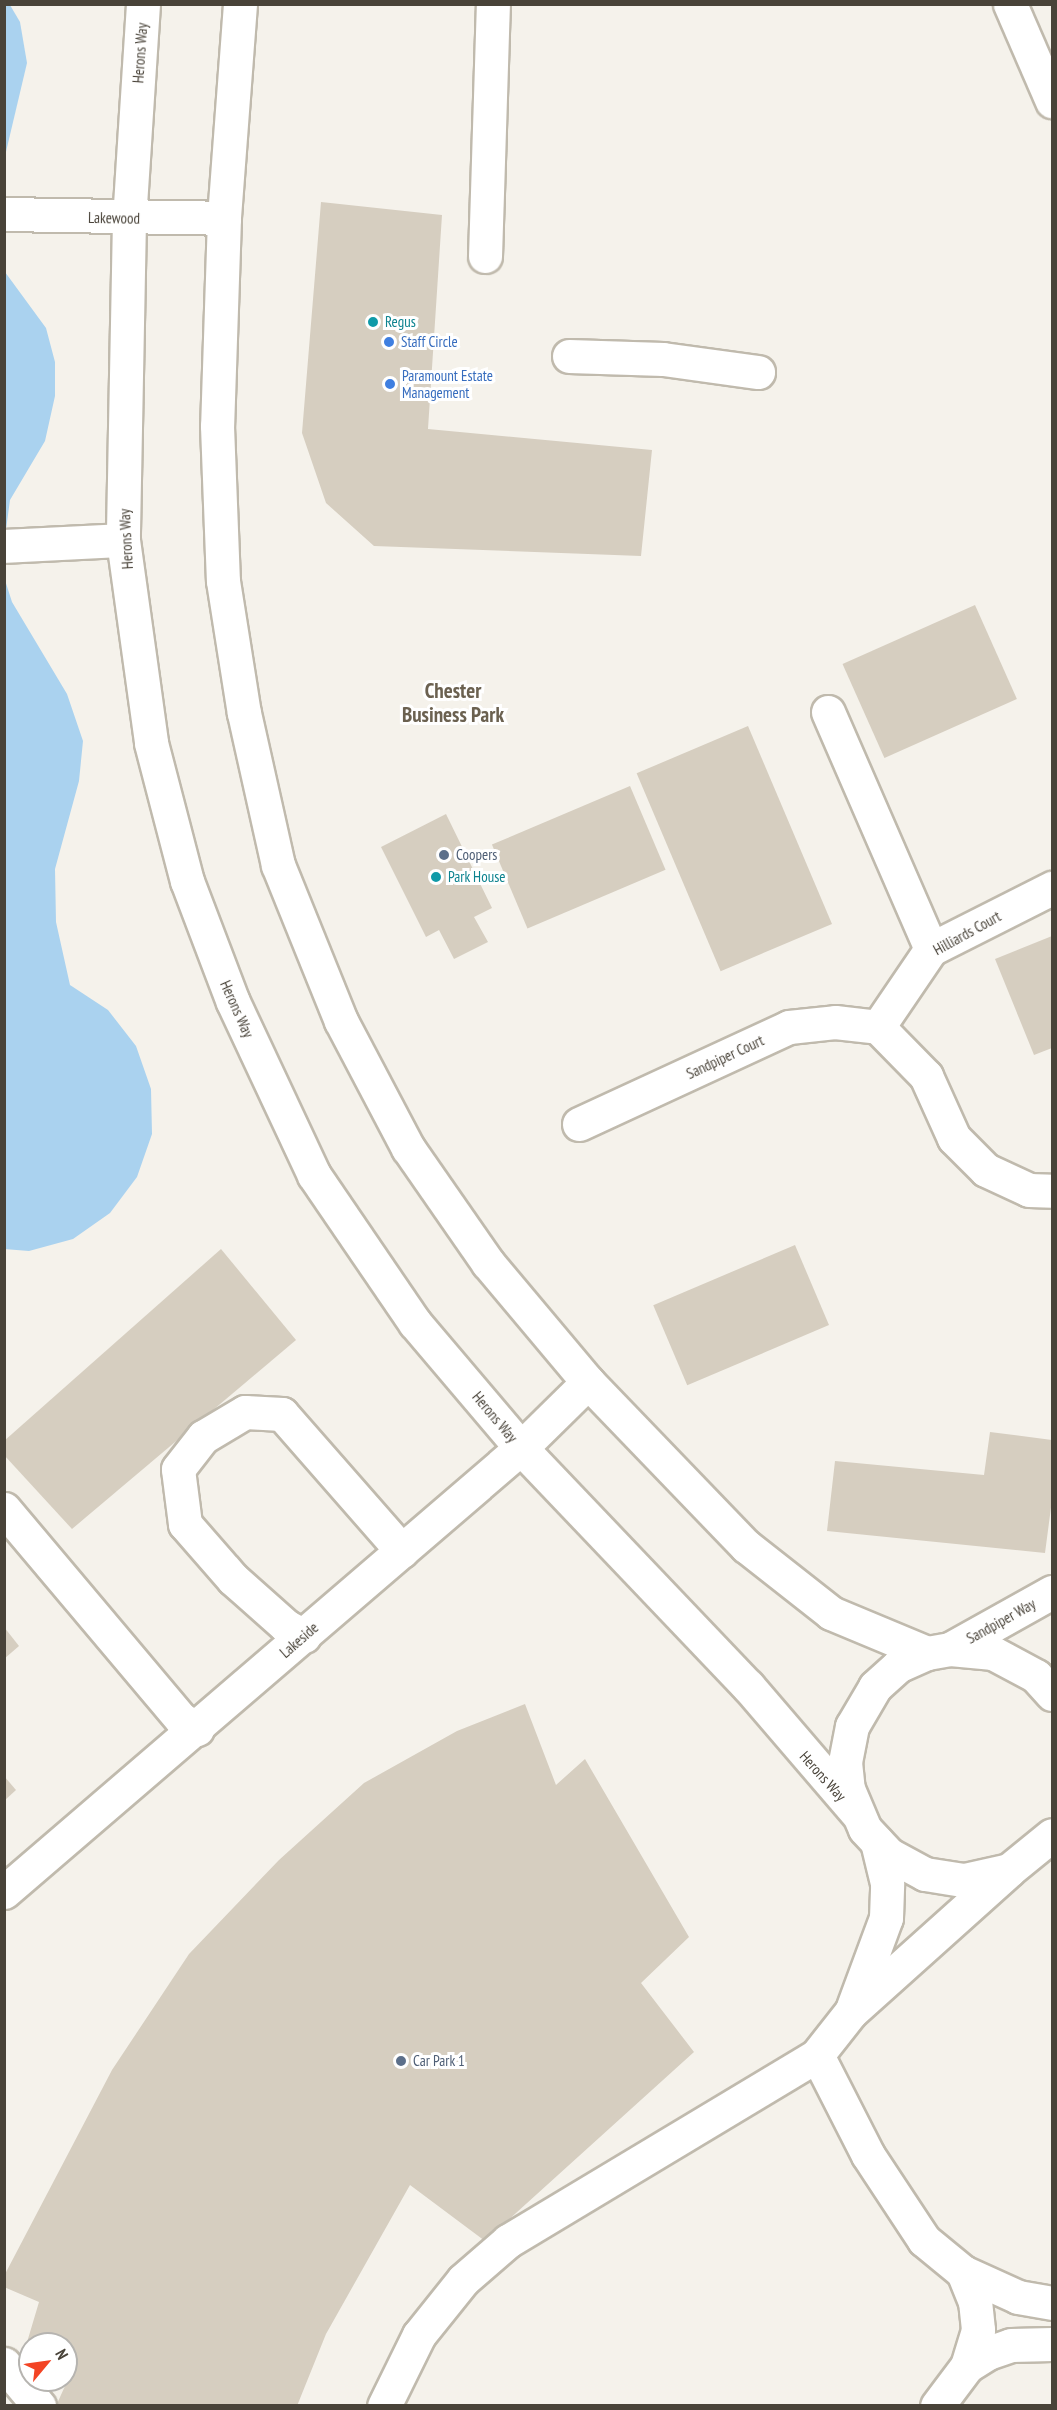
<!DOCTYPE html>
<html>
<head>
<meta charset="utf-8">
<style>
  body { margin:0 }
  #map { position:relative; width:1057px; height:2410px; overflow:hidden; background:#f5f2eb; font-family:"PT Sans Narrow",sans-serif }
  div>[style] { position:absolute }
  .water>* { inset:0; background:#aad2ef }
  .building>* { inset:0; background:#d6cec0; transform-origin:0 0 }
  .roads { filter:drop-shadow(2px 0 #c0baad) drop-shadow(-2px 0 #c0baad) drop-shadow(0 2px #c0baad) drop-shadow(0 -2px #c0baad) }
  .minor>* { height:33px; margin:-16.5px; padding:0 16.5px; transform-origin:16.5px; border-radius:16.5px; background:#fff }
  .dots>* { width:16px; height:16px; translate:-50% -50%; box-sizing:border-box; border:3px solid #fff; border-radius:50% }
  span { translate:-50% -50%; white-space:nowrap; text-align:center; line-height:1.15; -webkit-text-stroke:6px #fff; paint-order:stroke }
  .street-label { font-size:15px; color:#494339 }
  .culture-label { font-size:15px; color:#0d838f }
  .left { translate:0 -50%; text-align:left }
  .shop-label { font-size:15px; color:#366cbe }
  .service-label { font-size:15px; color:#4e5e75 }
  .district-label { font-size:21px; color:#6b6150; font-weight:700 }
  .frame { position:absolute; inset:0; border:6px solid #494339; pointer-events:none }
  .north { position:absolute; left:18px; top:2332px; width:60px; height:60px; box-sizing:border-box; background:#fff; border:2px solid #b6b4b0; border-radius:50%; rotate:61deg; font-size:16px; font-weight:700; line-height:24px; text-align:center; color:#494339 }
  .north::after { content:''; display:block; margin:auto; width:21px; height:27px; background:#f34424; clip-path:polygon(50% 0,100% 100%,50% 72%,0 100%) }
</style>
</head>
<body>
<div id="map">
  <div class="water">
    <div style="clip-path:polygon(10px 5px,20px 22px,27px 63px,5px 156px,4px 5px)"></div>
    <div style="clip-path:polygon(5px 272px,46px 328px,55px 362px,55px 396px,45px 441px,10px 500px,5px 537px)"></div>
    <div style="clip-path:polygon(4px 577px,12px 602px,67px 694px,83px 741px,79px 781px,55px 869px,56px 922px,70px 985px,108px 1010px,136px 1046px,151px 1089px,152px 1134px,137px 1177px,110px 1213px,73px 1239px,29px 1251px,4px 1249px)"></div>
  </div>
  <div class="building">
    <div style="clip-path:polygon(321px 202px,442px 215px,428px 429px,652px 450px,641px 556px,374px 546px,326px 503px,302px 433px)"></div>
    <div style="left:975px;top:605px;width:103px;height:145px;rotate:66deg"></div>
    <div style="left:748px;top:726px;width:215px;height:121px;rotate:67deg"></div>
    <div style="left:630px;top:786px;width:91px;height:150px;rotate:67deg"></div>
    <div style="clip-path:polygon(446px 814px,492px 908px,474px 917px,488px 942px,454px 959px,439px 930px,426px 937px,381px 847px)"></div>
    <div style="clip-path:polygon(1052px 936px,1052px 1048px,1034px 1055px,995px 959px)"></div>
    <div style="left:795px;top:1245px;width:87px;height:154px;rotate:67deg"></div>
    <div style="clip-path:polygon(221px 1249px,296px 1340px,72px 1529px,4px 1455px,4px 1441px)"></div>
    <div style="clip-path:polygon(990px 1432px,1052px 1440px,1052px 1500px,1045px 1553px,827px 1531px,835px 1461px,984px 1475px)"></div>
    <div style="clip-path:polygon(4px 1627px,19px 1646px,4px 1659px)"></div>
    <div style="clip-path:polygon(525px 1704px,556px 1785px,585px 1759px,689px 1937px,641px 1983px,694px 2052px,485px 2241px,410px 2185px,326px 2334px,297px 2406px,56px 2406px,74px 2366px,66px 2363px,66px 2344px,30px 2344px,30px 2351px,25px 2349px,39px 2302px,4px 2287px,4px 2276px,112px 2070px,189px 1954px,279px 1860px,364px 1783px,457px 1731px)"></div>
    <div style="clip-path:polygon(4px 1776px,16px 1790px,4px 1801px)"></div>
  </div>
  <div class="roads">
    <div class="minor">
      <div style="left:143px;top:4px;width:215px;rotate:93.7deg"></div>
      <div style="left:129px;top:219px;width:321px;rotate:91.1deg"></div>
      <div style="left:123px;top:540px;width:205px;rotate:82.1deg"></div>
      <div style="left:151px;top:743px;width:143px;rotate:75.4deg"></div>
      <div style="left:187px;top:881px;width:129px;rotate:69.2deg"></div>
      <div style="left:233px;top:1002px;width:191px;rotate:64.9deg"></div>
      <div style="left:314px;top:1175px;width:179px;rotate:55.7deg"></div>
      <div style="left:415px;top:1323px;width:164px;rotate:49.7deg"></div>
      <div style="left:521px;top:1448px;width:329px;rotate:46.4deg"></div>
      <div style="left:748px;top:1686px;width:166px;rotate:49.4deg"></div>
      <div style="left:240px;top:4px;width:215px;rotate:94.3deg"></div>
      <div style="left:224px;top:218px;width:208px;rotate:91.9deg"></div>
      <div style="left:217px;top:426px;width:155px;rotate:87.8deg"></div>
      <div style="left:223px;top:581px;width:134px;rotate:81deg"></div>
      <div style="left:244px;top:713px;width:156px;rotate:77.4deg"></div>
      <div style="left:278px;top:865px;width:168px;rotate:68deg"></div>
      <div style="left:341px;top:1021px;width:144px;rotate:62.2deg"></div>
      <div style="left:408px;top:1148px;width:140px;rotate:55.2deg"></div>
      <div style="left:488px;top:1263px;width:155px;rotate:50deg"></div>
      <div style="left:588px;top:1382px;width:228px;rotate:46.1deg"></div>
      <div style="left:746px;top:1546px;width:108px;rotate:38.2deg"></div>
      <div style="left:831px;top:1613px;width:104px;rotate:22.6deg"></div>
      <div style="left:1010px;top:4px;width:106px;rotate:66.6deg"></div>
      <div style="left:4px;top:214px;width:220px;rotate:1deg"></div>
      <div style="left:485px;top:256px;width:252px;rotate:-88.2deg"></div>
      <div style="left:569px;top:356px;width:94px;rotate:1.8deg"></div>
      <div style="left:663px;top:359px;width:96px;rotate:7.8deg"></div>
      <div style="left:4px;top:546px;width:119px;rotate:-2.9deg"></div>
      <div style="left:828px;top:712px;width:258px;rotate:66.5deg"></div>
      <div style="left:878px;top:1027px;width:69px;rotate:45.6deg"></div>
      <div style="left:926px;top:1076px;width:68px;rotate:65.7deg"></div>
      <div style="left:954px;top:1138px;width:45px;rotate:45deg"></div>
      <div style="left:986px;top:1170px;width:47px;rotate:24.9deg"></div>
      <div style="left:1029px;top:1190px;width:23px;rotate:2deg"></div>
      <div style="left:878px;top:1027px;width:94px;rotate:-55.8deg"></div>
      <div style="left:931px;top:949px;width:136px;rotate:-26.8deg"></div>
      <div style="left:579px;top:1124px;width:231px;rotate:-24.8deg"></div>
      <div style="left:789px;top:1027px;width:46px;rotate:-6.2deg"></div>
      <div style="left:835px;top:1022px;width:43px;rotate:6.6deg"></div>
      <div style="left:4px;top:1509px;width:275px;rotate:49.9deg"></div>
      <div style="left:181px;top:1719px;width:19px;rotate:32deg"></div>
      <div style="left:304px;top:1636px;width:21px;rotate:-151deg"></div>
      <div style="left:286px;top:1626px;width:71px;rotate:-138.4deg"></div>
      <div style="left:233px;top:1579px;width:73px;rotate:-131.1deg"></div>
      <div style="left:185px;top:1524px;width:55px;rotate:-97.3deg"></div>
      <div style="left:178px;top:1469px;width:41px;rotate:-52deg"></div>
      <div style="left:203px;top:1437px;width:49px;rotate:-30.8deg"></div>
      <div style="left:245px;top:1412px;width:37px;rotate:3deg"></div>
      <div style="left:282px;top:1414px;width:182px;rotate:48.8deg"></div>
      <div style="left:950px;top:1649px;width:117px;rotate:-29.2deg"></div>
      <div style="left:1052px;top:1694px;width:24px;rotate:-132deg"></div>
      <div style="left:1036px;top:1676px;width:49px;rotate:-151.9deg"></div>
      <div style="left:993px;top:1653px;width:43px;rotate:-174.7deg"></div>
      <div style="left:950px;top:1649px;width:23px;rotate:170deg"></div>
      <div style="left:927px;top:1653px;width:32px;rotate:156deg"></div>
      <div style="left:898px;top:1666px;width:31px;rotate:138deg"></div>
      <div style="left:875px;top:1687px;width:45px;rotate:120.5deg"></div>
      <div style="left:852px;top:1726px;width:37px;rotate:101deg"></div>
      <div style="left:845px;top:1762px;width:27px;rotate:84deg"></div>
      <div style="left:848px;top:1789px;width:43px;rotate:67deg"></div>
      <div style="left:865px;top:1829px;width:34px;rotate:47deg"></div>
      <div style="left:888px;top:1854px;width:42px;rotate:28.4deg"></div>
      <div style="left:925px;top:1874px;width:39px;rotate:9deg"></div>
      <div style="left:964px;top:1880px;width:46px;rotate:-12.5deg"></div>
      <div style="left:1009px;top:1870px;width:55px;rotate:-39.1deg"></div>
      <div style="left:4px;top:1892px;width:681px;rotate:-40.66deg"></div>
      <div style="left:521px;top:1448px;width:94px;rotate:-44.6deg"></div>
      <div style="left:853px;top:2007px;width:95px;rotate:-69.7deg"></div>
      <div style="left:886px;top:1918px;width:35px;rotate:-88deg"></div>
      <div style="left:887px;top:1883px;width:42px;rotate:-103.7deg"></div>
      <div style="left:817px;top:2055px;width:112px;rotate:63deg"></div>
      <div style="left:868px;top:2155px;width:102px;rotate:56.6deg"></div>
      <div style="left:924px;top:2240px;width:50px;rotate:39.4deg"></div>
      <div style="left:963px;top:2272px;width:60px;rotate:24.4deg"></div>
      <div style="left:1018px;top:2297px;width:35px;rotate:10deg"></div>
      <div style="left:963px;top:2272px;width:31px;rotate:68deg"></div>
      <div style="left:975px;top:2301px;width:29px;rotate:84deg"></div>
      <div style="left:978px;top:2330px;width:38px;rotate:107deg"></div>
      <div style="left:4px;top:2364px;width:55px;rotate:50.2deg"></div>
      <div style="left:384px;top:2406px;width:79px;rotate:-63.8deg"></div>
      <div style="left:419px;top:2335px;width:70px;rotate:-51.3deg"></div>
      <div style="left:463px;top:2280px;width:60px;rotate:-40.9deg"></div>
      <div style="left:508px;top:2241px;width:361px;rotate:-31deg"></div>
      <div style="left:817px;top:2055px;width:55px;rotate:-51.7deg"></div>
      <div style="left:851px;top:2012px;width:212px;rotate:-41.9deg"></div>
      <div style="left:937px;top:2406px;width:50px;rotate:-53.1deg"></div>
      <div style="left:967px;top:2366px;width:25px;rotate:-32deg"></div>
      <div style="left:988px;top:2353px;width:24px;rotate:-19deg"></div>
      <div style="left:1011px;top:2345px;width:41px;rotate:-1.4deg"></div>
    </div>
  </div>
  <div class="dots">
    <div style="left:373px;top:322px;background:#0f9aa8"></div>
    <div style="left:389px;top:342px;background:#3f7fe0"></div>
    <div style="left:390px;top:384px;background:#3f7fe0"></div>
    <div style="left:444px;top:855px;background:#5c6f8a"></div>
    <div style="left:436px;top:877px;background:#0f9aa8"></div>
    <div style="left:401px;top:2061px;background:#5c6f8a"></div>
  </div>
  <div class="street-label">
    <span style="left:140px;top:53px;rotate:-86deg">Herons Way</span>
    <span style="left:114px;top:218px;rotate:1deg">Lakewood</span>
    <span style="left:126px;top:539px;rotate:-93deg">Herons Way</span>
    <span style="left:967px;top:933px;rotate:-29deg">Hilliards Court</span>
    <span style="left:237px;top:1009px;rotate:66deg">Herons Way</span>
    <span style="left:725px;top:1057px;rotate:-25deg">Sandpiper Court</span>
    <span style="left:495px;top:1417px;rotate:50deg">Herons Way</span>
    <span style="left:1001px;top:1621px;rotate:-29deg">Sandpiper Way</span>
    <span style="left:299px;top:1640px;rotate:-41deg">Lakeside</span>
    <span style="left:823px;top:1776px;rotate:48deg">Herons Way</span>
  </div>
  <div class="culture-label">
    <span class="left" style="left:385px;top:322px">Regus</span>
    <span class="left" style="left:448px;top:877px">Park House</span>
  </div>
  <div class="shop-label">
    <span class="left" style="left:401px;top:342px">Staff Circle</span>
    <span class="left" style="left:402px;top:384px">Paramount Estate<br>Management</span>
  </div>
  <div class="service-label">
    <span class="left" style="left:456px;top:855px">Coopers</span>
    <span class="left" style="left:413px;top:2061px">Car Park 1</span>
  </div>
  <div class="district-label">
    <span style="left:453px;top:703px">Chester<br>Business Park</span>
  </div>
  <div class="frame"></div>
  <div class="north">N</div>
</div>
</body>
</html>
